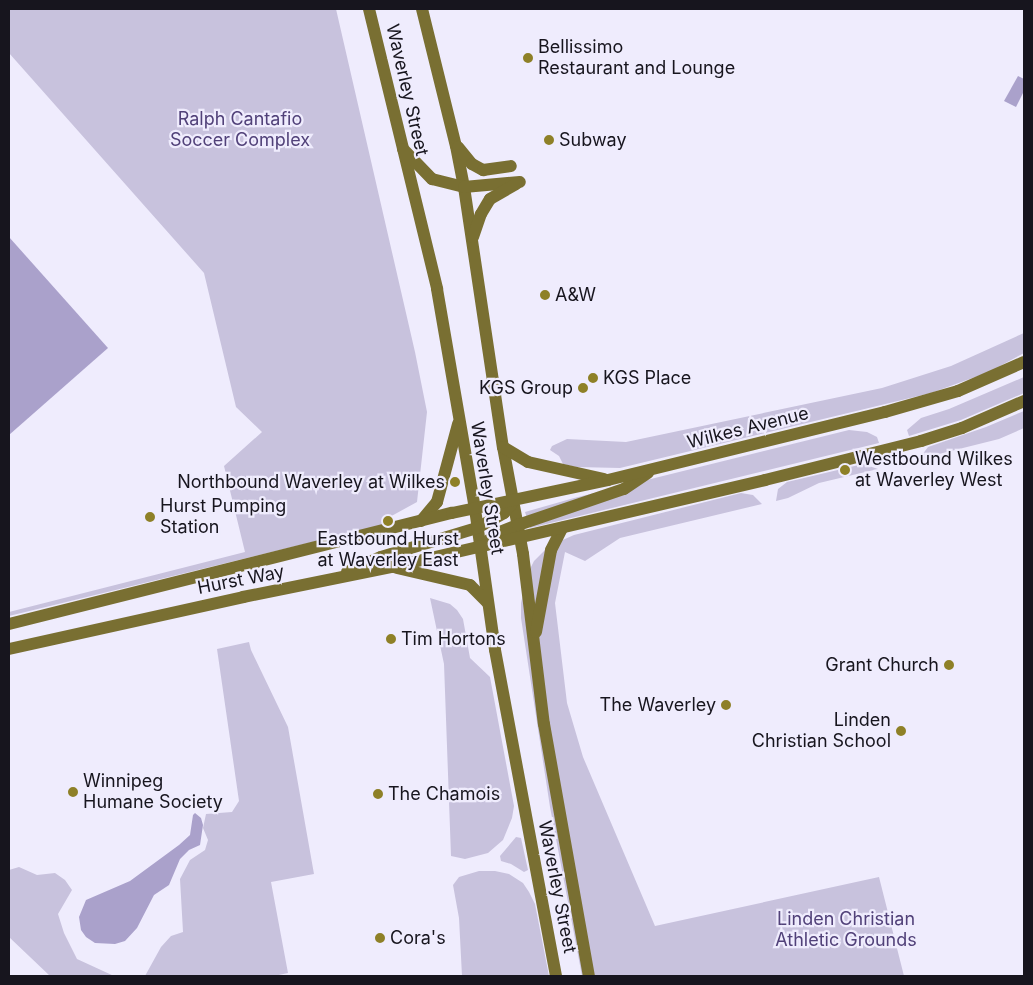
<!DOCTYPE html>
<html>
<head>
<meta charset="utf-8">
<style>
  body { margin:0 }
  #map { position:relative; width:1033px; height:985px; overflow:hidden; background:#efecfd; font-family:Inter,sans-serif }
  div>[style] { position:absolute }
  .green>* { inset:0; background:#c8c2dd }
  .water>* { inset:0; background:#aaa1cb }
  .secondary>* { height:12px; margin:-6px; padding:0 6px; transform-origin:6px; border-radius:6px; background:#796f32 }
  .dots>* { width:14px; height:14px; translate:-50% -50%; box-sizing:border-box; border:2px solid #efecfd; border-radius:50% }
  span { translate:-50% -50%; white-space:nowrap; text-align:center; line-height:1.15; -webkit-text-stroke:4.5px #efecfd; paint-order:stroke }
  .poi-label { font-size:18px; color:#17151e }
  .left { translate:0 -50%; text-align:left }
  .right { translate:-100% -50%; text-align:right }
  .street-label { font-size:18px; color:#17151e }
  .park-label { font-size:18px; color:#514179 }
  .frame { position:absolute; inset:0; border:10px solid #17151e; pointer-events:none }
</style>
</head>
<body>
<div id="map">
  <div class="green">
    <div style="clip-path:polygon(9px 9px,336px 9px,415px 352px,427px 412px,417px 502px,386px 519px,386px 524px,9px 616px,9px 612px,245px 552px,224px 466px,262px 432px,236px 407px,204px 273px,9px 53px)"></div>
    <div style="clip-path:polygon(1024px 333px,1024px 353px,989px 372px,931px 393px,620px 468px,576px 467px,563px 464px,559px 456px,550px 450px,552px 446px,567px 439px,626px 442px,882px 388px,951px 366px)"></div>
    <div style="clip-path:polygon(1024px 377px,1024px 393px,961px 420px,909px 436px,907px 430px,921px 418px,949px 409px)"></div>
    <div style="clip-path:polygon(1024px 411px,1024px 428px,999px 439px,919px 459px,928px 447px,986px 427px)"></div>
    <div style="clip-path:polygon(849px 430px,867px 432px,877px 437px,879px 443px,530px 528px,525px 512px,574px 498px)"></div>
    <div style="clip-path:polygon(863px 464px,878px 469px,819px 483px,788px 498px,776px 501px,778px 489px,787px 482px)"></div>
    <div style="clip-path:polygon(741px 493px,753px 495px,762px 504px,620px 538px,585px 561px,565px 552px,555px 603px,567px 703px,583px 757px,655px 926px,879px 877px,904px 976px,582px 976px,550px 807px,521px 618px,521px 603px,528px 573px,534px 561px,549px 546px,574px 535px)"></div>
    <div style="clip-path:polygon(430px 598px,450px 604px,457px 610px,463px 619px,470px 658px,490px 677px,514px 806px,512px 818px,503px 840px,488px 853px,465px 859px,451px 856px,444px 664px)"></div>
    <div style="clip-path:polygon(249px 642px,251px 650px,288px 727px,314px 874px,271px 882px,288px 973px,274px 976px,145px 976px,161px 947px,171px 936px,183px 932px,180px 879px,190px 860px,205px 850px,208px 840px,203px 828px,206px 814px,232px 812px,239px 801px,217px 649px)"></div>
    <div style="clip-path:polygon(516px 837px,521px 838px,528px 870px,524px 872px,511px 864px,501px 861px,500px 856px)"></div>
    <div style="clip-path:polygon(19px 867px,37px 875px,55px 873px,65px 880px,72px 890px,58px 914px,64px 933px,77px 959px,114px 976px,50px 976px,9px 937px,9px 870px)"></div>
    <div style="clip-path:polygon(479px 871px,495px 871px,509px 874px,523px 883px,529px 892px,535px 904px,549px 976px,462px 976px,459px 918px,453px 885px,459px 877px)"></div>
  </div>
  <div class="water">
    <div style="clip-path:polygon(1018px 76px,1024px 79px,1024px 91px,1016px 107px,1004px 101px)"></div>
    <div style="clip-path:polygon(9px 237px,108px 348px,9px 435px)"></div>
    <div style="clip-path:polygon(195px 813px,201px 818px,203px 825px,200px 845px,189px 850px,180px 859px,169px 885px,154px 895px,137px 928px,125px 941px,115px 944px,95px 943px,86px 937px,81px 930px,79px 917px,86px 900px,130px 881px,179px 845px,190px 835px,193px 815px)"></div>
  </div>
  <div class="secondary">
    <div style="left:369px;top:9px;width:288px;rotate:76.3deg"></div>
    <div style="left:437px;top:289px;width:223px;rotate:80.2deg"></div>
    <div style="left:475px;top:509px;width:142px;rotate:81.9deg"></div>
    <div style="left:495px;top:650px;width:332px;rotate:79.4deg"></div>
    <div style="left:422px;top:9px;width:141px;rotate:76.1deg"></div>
    <div style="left:456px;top:146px;width:42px;rotate:79deg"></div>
    <div style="left:464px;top:187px;width:263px;rotate:81.5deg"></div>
    <div style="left:503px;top:447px;width:109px;rotate:79.4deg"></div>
    <div style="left:523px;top:554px;width:171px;rotate:83deg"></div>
    <div style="left:544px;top:724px;width:256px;rotate:79.9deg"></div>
    <div style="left:458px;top:147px;width:22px;rotate:51deg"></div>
    <div style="left:472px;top:164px;width:13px;rotate:29deg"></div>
    <div style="left:483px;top:170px;width:28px;rotate:-8deg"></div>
    <div style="left:403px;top:149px;width:42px;rotate:46deg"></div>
    <div style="left:432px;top:179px;width:33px;rotate:14deg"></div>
    <div style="left:464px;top:187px;width:56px;rotate:-5.1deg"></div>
    <div style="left:473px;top:237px;width:24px;rotate:-71deg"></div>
    <div style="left:481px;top:214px;width:17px;rotate:-59deg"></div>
    <div style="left:490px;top:199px;width:30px;rotate:-30deg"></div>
    <div style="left:503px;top:447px;width:29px;rotate:31deg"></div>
    <div style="left:528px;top:462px;width:78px;rotate:12.6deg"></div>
    <div style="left:421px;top:521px;width:25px;rotate:-50deg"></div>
    <div style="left:437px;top:502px;width:81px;rotate:-74.9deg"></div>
    <div style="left:482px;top:546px;width:20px;rotate:-41deg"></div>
    <div style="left:497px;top:533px;width:22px;rotate:-21deg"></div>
    <div style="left:518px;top:525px;width:112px;rotate:-18.8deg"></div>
    <div style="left:624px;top:489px;width:29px;rotate:-34deg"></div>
    <div style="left:397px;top:568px;width:75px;rotate:13.1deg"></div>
    <div style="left:470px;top:585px;width:25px;rotate:45deg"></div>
    <div style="left:347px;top:572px;width:37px;rotate:-24deg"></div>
    <div style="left:381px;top:557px;width:100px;rotate:-16.8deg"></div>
    <div style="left:477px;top:528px;width:31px;rotate:-29deg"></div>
    <div style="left:504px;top:513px;width:16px;rotate:-50deg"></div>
    <div style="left:9px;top:624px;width:457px;rotate:-14.1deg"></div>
    <div style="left:452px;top:513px;width:159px;rotate:-11.9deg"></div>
    <div style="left:608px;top:480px;width:285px;rotate:-13.8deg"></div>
    <div style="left:885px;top:412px;width:76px;rotate:-16deg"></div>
    <div style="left:958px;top:391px;width:72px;rotate:-23.7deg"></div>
    <div style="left:536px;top:632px;width:83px;rotate:-79.6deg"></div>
    <div style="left:551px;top:550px;width:25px;rotate:-63deg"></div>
    <div style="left:9px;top:649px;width:240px;rotate:-12.5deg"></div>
    <div style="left:243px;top:597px;width:152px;rotate:-11.4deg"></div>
    <div style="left:392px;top:567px;width:383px;rotate:-13.1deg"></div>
    <div style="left:765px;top:480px;width:161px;rotate:-14deg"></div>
    <div style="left:921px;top:441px;width:43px;rotate:-17.6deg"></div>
    <div style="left:962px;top:428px;width:68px;rotate:-23.5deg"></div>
  </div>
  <div class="dots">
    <div style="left:528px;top:58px;background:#8e8027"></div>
    <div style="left:549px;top:140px;background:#8e8027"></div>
    <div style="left:545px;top:295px;background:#8e8027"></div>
    <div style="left:593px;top:378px;background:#8e8027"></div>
    <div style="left:583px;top:388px;background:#8e8027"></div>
    <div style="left:845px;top:470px;background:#8e8027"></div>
    <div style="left:455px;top:482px;background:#8e8027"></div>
    <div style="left:150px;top:517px;background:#8e8027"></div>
    <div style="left:388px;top:521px;background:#8e8027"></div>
    <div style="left:391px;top:639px;background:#8e8027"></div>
    <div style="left:949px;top:665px;background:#8e8027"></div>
    <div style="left:726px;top:705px;background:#8e8027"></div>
    <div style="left:901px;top:731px;background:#8e8027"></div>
    <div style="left:73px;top:792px;background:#8e8027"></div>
    <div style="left:378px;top:794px;background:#8e8027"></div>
    <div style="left:380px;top:938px;background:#8e8027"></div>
  </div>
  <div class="poi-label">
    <span class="left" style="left:538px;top:58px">Bellissimo<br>Restaurant and Lounge</span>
    <span class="left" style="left:559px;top:140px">Subway</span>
    <span class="left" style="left:555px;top:295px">A&amp;W</span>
    <span class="left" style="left:603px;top:378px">KGS Place</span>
    <span class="right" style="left:573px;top:388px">KGS Group</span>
    <span class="left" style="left:855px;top:470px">Westbound Wilkes<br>at Waverley West</span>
    <span class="right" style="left:445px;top:482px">Northbound Waverley at Wilkes</span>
    <span class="left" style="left:160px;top:517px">Hurst Pumping<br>Station</span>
    <span style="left:388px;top:550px">Eastbound Hurst<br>at Waverley East</span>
    <span class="left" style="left:401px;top:639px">Tim Hortons</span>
    <span class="right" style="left:939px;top:665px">Grant Church</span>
    <span class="right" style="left:716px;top:705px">The Waverley</span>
    <span class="right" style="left:891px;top:731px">Linden<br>Christian School</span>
    <span class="left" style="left:83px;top:792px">Winnipeg<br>Humane Society</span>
    <span class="left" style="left:388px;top:794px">The Chamois</span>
    <span class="left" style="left:390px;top:938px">Cora's</span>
  </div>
  <div class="street-label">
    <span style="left:407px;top:90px;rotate:77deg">Waverley Street</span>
    <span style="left:748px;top:428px;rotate:-14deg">Wilkes Avenue</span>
    <span style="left:487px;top:488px;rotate:81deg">Waverley Street</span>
    <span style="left:241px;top:580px;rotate:-11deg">Hurst Way</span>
    <span style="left:557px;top:887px;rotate:79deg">Waverley Street</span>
  </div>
  <div class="park-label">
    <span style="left:240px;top:130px">Ralph Cantafio<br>Soccer Complex</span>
    <span style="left:846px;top:930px">Linden Christian<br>Athletic Grounds</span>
  </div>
  <div class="frame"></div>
</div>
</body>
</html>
